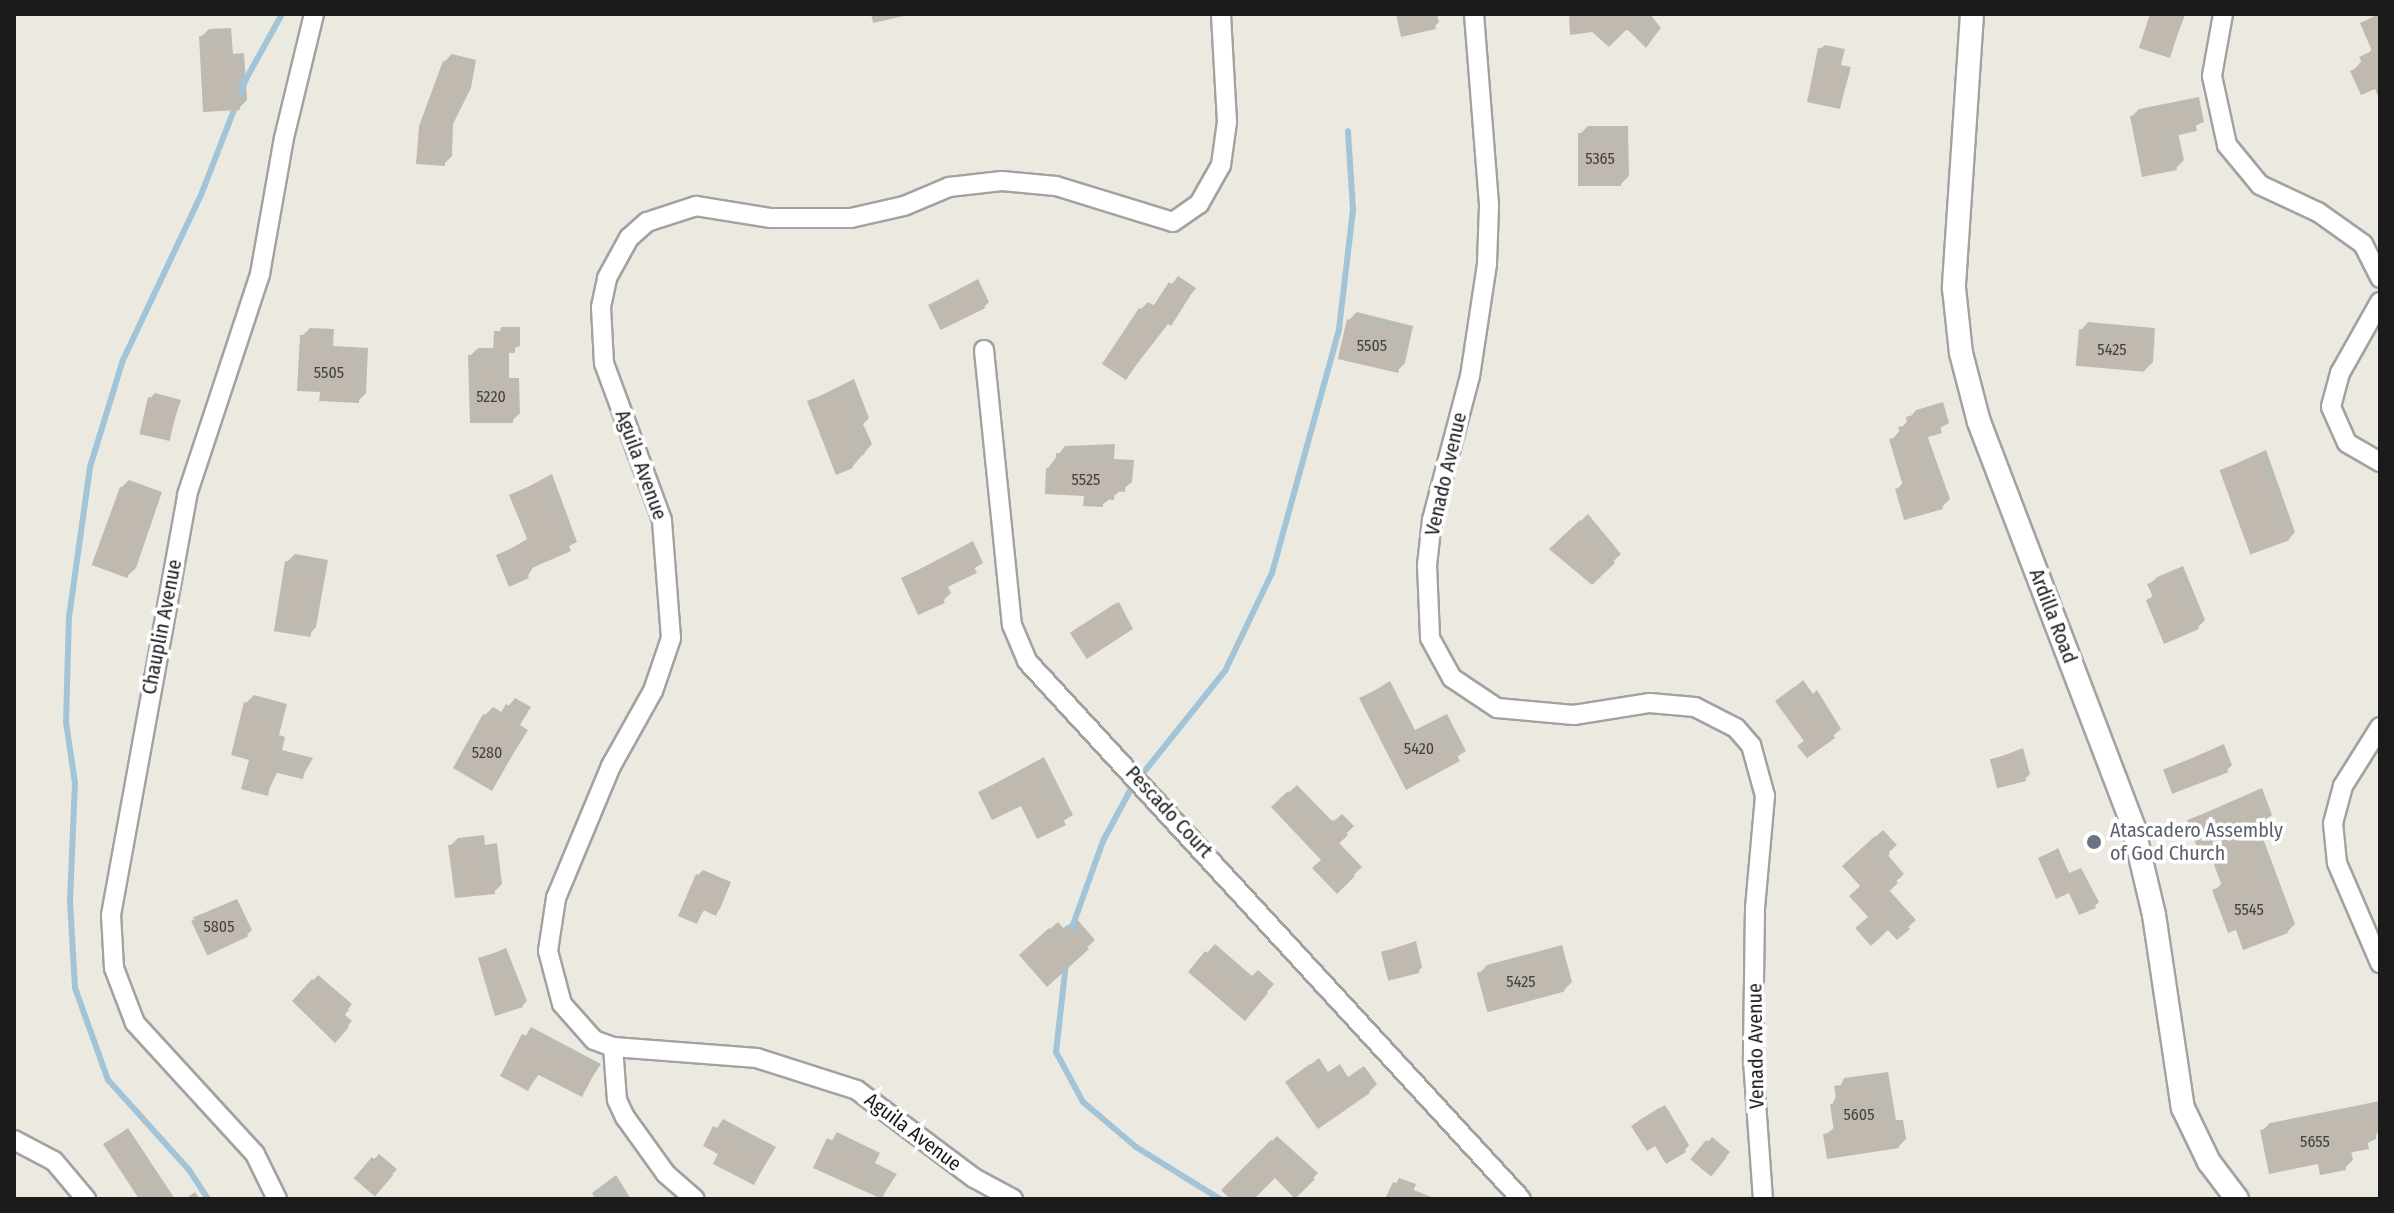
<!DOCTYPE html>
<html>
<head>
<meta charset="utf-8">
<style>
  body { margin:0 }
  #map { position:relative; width:2394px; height:1213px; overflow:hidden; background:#eceae0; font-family:"Fira Sans Condensed",sans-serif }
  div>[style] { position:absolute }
  .shadow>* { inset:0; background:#0003 }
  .stream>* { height:6px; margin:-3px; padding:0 3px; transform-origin:3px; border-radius:3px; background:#a2c4d9 }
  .building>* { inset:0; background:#c0b9b0; transform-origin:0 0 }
  .roads { filter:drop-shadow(2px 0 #a2a2a2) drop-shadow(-2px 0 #a2a2a2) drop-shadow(0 2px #a2a2a2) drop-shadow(0 -2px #a2a2a2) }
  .minor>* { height:18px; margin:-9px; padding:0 9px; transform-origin:9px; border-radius:9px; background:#fff }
  .tertiary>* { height:22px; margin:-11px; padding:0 11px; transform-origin:11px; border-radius:11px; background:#fff }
  .dots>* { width:22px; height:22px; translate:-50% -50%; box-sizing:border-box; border:4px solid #fff; border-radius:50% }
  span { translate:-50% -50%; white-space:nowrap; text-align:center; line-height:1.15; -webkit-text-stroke:7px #fff; paint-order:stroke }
  .number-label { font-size:16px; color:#444240 }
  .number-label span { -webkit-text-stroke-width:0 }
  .street-label { font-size:20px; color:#1b1b1b }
  .worship-label { font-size:20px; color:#5b616d }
  .left { translate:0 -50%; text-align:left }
  .frame { position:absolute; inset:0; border:16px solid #1b1b1b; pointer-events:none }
</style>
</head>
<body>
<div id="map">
  <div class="shadow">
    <div style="clip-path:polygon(871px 14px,913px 14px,873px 23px)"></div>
    <div style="clip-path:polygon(1398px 14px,1437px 14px,1439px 22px,1434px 27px)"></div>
    <div style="clip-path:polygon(1571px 14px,1650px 14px,1661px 28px,1653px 38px)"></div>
    <div style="clip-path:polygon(2152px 14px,2185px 15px,2169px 56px)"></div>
    <div style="clip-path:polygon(2380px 14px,2380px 85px,2352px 72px,2373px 48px,2362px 24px)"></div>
    <div style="clip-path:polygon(231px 28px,233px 54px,244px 53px,247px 100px,239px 108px,201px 37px,209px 29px)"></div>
    <div style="clip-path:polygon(1825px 45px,1845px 49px,1841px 65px,1851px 67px,1840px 107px,1820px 49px)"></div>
    <div style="clip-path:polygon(452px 54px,476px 60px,471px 88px,453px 124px,452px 156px,444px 164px,444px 62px)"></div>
    <div style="clip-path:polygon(2199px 97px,2204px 122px,2178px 133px,2184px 160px,2176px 168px,2132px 116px,2139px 109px)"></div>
    <div style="clip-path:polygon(1588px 126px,1628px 126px,1629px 176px,1621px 184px,1580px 134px)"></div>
    <div style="clip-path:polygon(1178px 276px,1196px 288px,1126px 378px,1141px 309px,1148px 302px,1155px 306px)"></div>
    <div style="clip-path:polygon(978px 279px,989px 302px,984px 307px,931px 304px)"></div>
    <div style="clip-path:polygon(1357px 312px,1413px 326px,1405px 363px,1397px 371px,1349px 320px)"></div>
    <div style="clip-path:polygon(2088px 322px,2155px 328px,2153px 362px,2145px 370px,2081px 330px)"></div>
    <div style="clip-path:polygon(501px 327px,520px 327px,520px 346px,509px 350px,509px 378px,519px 378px,520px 413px,512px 421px,470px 356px,478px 348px,496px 348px)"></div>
    <div style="clip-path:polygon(310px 328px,334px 329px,333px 346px,368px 348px,366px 393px,358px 401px,322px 390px,302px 336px)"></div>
    <div style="clip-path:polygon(854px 379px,869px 418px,863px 424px,872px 444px,852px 467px,810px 401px)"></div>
    <div style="clip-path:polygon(155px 393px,181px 400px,168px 439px,150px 398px)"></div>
    <div style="clip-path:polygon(1943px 402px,1949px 423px,1927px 435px,1950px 499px,1942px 507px,1897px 489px,1904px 482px,1892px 440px,1916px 410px)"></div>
    <div style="clip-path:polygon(1115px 444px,1114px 459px,1134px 460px,1132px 482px,1102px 505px,1048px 468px,1065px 446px)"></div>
    <div style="clip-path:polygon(2266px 450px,2295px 532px,2288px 540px,2222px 470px)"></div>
    <div style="clip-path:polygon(552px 474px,577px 542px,534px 565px,528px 576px,498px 556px,529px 538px,511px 496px)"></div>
    <div style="clip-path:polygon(129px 480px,162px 492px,136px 568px,128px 575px,121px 488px)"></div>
    <div style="clip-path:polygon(1588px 514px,1621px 554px,1592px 582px,1552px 549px)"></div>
    <div style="clip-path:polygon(973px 541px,983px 563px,947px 585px,951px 593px,943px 601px,903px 578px)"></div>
    <div style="clip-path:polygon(295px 554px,328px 560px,316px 627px,309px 635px,287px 562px)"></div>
    <div style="clip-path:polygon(2183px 566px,2205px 620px,2197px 628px,2148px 600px,2154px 595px,2150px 584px,2157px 577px)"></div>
    <div style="clip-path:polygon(1119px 602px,1132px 627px,1074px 630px)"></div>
    <div style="clip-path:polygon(1803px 680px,1813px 694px,1817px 690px,1841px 729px,1833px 736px,1806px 740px,1783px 697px)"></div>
    <div style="clip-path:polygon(1390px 681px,1415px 730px,1447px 714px,1466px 751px,1406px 788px,1361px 699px)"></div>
    <div style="clip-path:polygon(254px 695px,287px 704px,279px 735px,285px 737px,282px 750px,313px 758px,302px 777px,278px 771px,267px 793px,251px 758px,246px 703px)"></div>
    <div style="clip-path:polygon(515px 698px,531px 707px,520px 725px,528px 730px,492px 788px,485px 715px,493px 707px,503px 713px)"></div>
    <div style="clip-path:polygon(2224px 744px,2232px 765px,2227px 770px,2165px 770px)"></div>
    <div style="clip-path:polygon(2023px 748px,2030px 774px,2025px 779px,1992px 760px)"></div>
    <div style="clip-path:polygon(1044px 757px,1073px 815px,1038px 836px,1022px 803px,980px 792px)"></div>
    <div style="clip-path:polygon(1297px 785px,1333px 822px,1342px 814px,1354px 826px,1338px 842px,1362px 867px,1337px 891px,1324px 860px,1274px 807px)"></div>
    <div style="clip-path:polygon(2262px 788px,2272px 815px,2258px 825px,2295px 924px,2287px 932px,2237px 928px,2214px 891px,2223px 882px,2208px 844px,2189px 820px)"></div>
    <div style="clip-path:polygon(1883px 830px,1897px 845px,1887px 854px,1904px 874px,1888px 889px,1916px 920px,1897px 937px,1870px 916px,1852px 858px)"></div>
    <div style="clip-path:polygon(484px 835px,485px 845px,497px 843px,502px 884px,494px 892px,450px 846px,458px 838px)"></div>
    <div style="clip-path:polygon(2058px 848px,2069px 873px,2081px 868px,2099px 902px,2095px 906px,2070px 891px,2041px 858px)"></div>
    <div style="clip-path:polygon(703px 870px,731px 882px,720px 909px,715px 913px,705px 909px,697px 921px,698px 875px)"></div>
    <div style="clip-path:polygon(237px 899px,252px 930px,247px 935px,192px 918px)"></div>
    <div style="clip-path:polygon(1076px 918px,1095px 940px,1047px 984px,1029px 947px,1058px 922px,1064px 929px)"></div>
    <div style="clip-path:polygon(1416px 941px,1422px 967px,1418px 972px,1383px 952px)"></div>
    <div style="clip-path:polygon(1215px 944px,1252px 976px,1258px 970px,1274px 984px,1252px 1010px,1190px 972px)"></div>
    <div style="clip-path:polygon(1562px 945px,1572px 982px,1564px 990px,1480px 973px,1487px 965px)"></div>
    <div style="clip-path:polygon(506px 948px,527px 1001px,522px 1006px,480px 959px)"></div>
    <div style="clip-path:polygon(318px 975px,352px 1004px,344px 1014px,352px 1021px,335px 1040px,295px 1001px)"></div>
    <div style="clip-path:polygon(531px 1027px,601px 1064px,581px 1094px,540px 1073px,528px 1089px,502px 1075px)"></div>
    <div style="clip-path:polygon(1319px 1058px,1328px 1072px,1340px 1064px,1348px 1077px,1364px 1066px,1377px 1084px,1369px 1092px,1288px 1082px)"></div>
    <div style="clip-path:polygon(1888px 1072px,1896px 1120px,1903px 1120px,1906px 1139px,1898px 1147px,1825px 1135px,1835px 1127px,1832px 1105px,1844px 1078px)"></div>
    <div style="clip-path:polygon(2380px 1101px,2376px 1139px,2351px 1151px,2353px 1160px,2345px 1168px,2320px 1162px,2262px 1131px,2270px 1123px)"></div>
    <div style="clip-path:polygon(1665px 1105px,1689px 1145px,1685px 1150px,1638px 1121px)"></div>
    <div style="clip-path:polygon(723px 1119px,776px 1147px,754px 1183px,706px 1145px)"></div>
    <div style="clip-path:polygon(128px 1128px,175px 1199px,146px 1199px,106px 1144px)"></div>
    <div style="clip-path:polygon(837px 1132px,880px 1153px,875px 1163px,897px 1174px,881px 1198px,816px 1167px)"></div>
    <div style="clip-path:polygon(1277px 1136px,1318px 1173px,1295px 1196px,1275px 1176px,1252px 1199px,1234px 1199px,1224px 1190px)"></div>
    <div style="clip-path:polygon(1712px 1137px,1730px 1152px,1716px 1169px,1708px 1142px)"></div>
    <div style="clip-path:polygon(379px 1154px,397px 1169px,379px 1189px,357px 1178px)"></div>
    <div style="clip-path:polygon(616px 1175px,631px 1199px,595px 1199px,592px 1193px)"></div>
    <div style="clip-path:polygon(1399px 1178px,1416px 1184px,1410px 1199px,1387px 1199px)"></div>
    <div style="clip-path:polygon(195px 1192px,200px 1199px,185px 1199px)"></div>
  </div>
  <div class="stream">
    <div style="left:1069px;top:936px;width:101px;rotate:-70.3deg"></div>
    <div style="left:1103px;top:841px;width:61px;rotate:-61.8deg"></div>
    <div style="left:1132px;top:787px;width:149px;rotate:-51.3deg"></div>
    <div style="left:1225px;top:671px;width:109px;rotate:-64.4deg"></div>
    <div style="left:1272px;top:573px;width:253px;rotate:-74.6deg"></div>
    <div style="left:1339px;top:329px;width:121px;rotate:-83.3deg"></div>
    <div style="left:1353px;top:209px;width:78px;rotate:-93.7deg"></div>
    <div style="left:1066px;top:963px;width:90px;rotate:96.4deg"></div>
    <div style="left:1056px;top:1052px;width:57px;rotate:61.6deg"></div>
    <div style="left:1083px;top:1102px;width:70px;rotate:40.3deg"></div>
    <div style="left:1136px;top:1147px;width:99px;rotate:31.8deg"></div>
    <div style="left:208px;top:1199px;width:33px;rotate:-123deg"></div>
    <div style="left:190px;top:1171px;width:122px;rotate:-132deg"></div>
    <div style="left:108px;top:1080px;width:98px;rotate:-109.7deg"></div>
    <div style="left:75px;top:988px;width:87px;rotate:-93.3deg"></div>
    <div style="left:70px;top:901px;width:118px;rotate:-87.6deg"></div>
    <div style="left:75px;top:783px;width:62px;rotate:-98.4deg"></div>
    <div style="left:66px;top:722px;width:105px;rotate:-88.4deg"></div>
    <div style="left:69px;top:617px;width:151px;rotate:-82deg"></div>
    <div style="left:90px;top:467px;width:112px;rotate:-72.9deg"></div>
    <div style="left:123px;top:360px;width:183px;rotate:-64.7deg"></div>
    <div style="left:201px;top:195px;width:124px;rotate:-68.8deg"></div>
    <div style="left:246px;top:79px;width:74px;rotate:-61deg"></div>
  </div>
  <div class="building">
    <div style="clip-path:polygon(1396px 14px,1432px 14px,1436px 29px,1401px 37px)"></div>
    <div style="clip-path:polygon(1569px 14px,1642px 14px,1639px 17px,1654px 37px,1646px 48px,1627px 29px,1609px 47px,1592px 32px,1570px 35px)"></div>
    <div style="clip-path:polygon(2150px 14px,2184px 14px,2170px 58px,2139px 48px)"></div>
    <div style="clip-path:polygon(2379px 14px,2380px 14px,2380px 100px,2375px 89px,2361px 95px,2350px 71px,2363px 65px,2359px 57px,2372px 51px,2360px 23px)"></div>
    <div style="clip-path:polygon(224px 35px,226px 61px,237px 60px,240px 110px,203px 112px,199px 36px)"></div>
    <div style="clip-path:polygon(1818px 48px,1841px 53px,1838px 69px,1848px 71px,1840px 109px,1807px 102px)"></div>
    <div style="clip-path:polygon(443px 61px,470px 68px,464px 98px,446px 134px,445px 166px,416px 164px,419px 126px)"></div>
    <div style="clip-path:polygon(2192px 104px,2197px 131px,2170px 137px,2177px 170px,2142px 177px,2130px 116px)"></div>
    <div style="left:1578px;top:133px;width:43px;height:53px"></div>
    <div style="clip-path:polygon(1169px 282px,1190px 296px,1171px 326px,1165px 322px,1126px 380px,1102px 364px,1139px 308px,1148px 314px)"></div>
    <div style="left:973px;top:283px;width:28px;height:50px;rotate:64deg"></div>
    <div style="left:1347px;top:319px;width:62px;height:41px;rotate:13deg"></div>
    <div style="left:2079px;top:329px;width:69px;height:37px;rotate:5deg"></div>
    <div style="left:494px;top:331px;width:22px;height:21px;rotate:3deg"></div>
    <div style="clip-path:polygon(300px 335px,327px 336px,327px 353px,361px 355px,359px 403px,319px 401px,320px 392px,297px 391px)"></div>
    <div style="clip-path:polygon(468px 355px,502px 355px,502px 385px,512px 385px,513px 423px,470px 423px)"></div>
    <div style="clip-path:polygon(846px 386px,863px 427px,855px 430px,865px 454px,850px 460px,853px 468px,836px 475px,807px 401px)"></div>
    <div style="left:148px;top:397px;width:31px;height:38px;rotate:13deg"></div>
    <div style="clip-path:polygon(1935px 409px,1942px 433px,1918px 440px,1943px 509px,1904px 520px,1895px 489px,1903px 486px,1889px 439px,1901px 436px,1898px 427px,1908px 425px,1906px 417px)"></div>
    <div style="clip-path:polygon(1085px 450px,1108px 451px,1107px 466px,1127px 467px,1125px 492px,1115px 491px,1114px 500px,1103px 499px,1103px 507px,1083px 506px,1084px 496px,1045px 494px,1046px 468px,1055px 468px,1056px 453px,1085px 455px)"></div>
    <div style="left:2258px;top:456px;width:90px;height:41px;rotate:70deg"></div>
    <div style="clip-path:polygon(544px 480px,571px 551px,525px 571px,529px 578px,509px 587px,496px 555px,528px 541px,509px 495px)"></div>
    <div style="left:120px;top:487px;width:38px;height:83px;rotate:20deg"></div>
    <div style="clip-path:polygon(1580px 520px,1615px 563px,1592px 585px,1549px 549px)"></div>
    <div style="clip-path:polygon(965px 548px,977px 573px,939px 591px,945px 603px,918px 615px,901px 578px)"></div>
    <div style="left:285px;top:561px;width:37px;height:71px;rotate:9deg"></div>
    <div style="clip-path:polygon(2175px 573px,2199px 629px,2164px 644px,2146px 600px,2153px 597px,2147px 584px)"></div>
    <div style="left:1116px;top:603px;width:31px;height:55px;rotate:57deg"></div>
    <div style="clip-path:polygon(1382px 687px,1407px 737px,1439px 720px,1460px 761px,1406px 790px,1359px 698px)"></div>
    <div style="clip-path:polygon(1794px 687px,1804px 700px,1809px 696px,1835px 738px,1807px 758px,1797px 746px,1804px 741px,1775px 701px)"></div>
    <div style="clip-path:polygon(244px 702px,280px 711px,272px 743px,279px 744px,276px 757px,306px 765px,303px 779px,273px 772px,268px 796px,241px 789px,249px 760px,231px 755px)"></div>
    <div style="clip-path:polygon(506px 704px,525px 715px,514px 734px,522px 738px,492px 791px,453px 768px,483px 714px,496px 721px)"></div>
    <div style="left:2219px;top:748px;width:26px;height:60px;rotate:69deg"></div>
    <div style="left:2019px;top:752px;width:30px;height:30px;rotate:76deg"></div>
    <div style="clip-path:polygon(1036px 763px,1066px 825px,1037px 839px,1021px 806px,992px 820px,978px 792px)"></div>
    <div style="clip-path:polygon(1288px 791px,1324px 828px,1333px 820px,1348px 835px,1331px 851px,1355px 876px,1337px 894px,1312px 868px,1321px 860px,1271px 807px)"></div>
    <div style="clip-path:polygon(2254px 795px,2265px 824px,2249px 830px,2288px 933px,2243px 950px,2236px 930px,2228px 933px,2212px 890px,2222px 886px,2207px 846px,2198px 850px,2187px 820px)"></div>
    <div style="clip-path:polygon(1875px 836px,1890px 854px,1880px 863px,1898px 883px,1882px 898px,1910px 929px,1897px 940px,1888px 930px,1871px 946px,1855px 928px,1868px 917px,1849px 896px,1860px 886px,1842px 866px)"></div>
    <div style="clip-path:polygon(476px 842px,477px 852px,490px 850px,495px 894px,455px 898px,448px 845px)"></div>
    <div style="clip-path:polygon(2053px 851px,2064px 876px,2076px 872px,2096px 908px,2079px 915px,2069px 893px,2056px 899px,2038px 858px)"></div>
    <div style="clip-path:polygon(696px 874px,728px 887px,716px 916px,703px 910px,697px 924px,678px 916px)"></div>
    <div style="left:232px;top:902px;width:38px;height:45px;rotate:65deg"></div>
    <div style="clip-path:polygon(1067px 925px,1089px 949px,1047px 987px,1019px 955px,1049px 928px,1055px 936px)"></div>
    <div style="left:1412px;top:944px;width:30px;height:32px;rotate:76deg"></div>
    <div style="clip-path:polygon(501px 951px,523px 1007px,495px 1016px,478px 958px)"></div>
    <div style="clip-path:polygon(1205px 951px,1243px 983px,1249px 976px,1268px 993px,1245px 1021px,1188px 972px)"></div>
    <div style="left:1554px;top:952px;width:41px;height:80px;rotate:75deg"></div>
    <div style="clip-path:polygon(312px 979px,349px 1010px,340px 1020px,349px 1027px,335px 1043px,292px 1001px)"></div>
    <div style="clip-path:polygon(522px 1034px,595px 1072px,582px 1097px,537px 1074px,528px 1091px,500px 1076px)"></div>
    <div style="clip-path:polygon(1310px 1064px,1320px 1078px,1332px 1070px,1340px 1083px,1356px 1072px,1370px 1093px,1318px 1129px,1285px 1082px)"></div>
    <div style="clip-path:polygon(1881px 1079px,1888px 1127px,1895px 1126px,1899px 1148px,1827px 1159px,1823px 1134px,1834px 1132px,1830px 1104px,1837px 1103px,1834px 1086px)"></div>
    <div style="clip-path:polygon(2377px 1107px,2380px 1132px,2366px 1135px,2369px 1149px,2343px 1154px,2346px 1170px,2320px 1175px,2318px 1164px,2269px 1174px,2260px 1130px)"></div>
    <div style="clip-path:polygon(1659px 1108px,1686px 1152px,1666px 1164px,1655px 1146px,1647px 1151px,1631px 1126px)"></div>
    <div style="clip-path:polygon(713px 1126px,770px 1155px,754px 1185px,713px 1164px,718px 1154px,703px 1146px)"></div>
    <div style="clip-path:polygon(121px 1133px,164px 1199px,139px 1199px,103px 1144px)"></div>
    <div style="clip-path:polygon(827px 1138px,873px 1161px,868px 1171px,890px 1182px,882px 1199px,813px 1168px)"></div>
    <div style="clip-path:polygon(1271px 1140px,1315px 1179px,1295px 1199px,1275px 1178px,1254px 1199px,1230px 1199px,1221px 1190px)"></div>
    <div style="left:1706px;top:1140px;width:27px;height:25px;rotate:39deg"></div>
    <div style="left:372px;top:1157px;width:28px;height:28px;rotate:41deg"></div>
    <div style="clip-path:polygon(1393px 1182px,1434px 1198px,1434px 1199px,1385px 1199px)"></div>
  </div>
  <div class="roads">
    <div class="minor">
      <div style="left:1474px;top:14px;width:193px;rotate:85.5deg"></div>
      <div style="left:1489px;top:206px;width:58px;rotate:92deg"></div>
      <div style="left:1487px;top:264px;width:113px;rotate:98.6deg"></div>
      <div style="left:1470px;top:376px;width:149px;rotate:104.8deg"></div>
      <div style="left:1432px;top:520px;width:45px;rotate:96.3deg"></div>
      <div style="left:1427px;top:565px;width:73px;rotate:87.6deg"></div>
      <div style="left:1430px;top:638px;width:46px;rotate:61.2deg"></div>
      <div style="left:1452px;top:678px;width:54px;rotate:33.7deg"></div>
      <div style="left:1497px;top:708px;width:77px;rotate:5.2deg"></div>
      <div style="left:1574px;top:715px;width:77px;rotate:-9deg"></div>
      <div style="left:1650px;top:703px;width:45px;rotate:5.1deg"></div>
      <div style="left:1695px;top:707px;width:46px;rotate:27.1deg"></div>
      <div style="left:1736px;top:728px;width:23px;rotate:49deg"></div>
      <div style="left:1751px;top:745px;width:53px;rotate:74.6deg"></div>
      <div style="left:1765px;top:796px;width:112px;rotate:95.1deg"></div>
      <div style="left:1755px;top:908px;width:152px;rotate:90.8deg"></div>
      <div style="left:1753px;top:1060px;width:139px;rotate:85.9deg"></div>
      <div style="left:2223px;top:14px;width:63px;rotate:100.1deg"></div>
      <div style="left:2212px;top:76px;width:71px;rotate:77.7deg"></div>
      <div style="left:2227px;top:145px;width:52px;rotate:50.5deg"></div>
      <div style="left:2260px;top:185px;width:64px;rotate:25deg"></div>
      <div style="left:2318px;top:212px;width:55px;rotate:35.4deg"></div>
      <div style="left:2363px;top:244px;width:38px;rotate:63deg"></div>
      <div style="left:2380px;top:302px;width:81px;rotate:119.4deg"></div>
      <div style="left:2340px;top:373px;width:35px;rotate:105deg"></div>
      <div style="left:2331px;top:407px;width:39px;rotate:66deg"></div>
      <div style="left:2347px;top:443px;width:38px;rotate:30deg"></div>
      <div style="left:984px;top:350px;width:276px;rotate:84.2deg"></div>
      <div style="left:1012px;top:625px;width:39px;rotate:67deg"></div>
      <div style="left:1027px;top:661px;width:730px;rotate:47.44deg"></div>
      <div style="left:2380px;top:727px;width:70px;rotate:122.1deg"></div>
      <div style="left:2343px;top:786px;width:38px;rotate:105deg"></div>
      <div style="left:2333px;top:823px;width:40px;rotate:84.3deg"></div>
      <div style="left:2337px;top:863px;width:109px;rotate:66.7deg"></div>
      <div style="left:613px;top:1047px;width:53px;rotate:85.7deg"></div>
      <div style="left:617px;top:1100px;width:19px;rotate:65deg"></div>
      <div style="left:625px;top:1117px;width:70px;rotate:54.3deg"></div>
      <div style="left:666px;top:1174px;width:38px;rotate:41deg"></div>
      <div style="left:14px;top:1140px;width:45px;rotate:27.7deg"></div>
      <div style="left:54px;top:1161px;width:50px;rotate:49.9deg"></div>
      <div style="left:277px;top:1199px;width:50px;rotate:-116.1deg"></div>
      <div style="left:255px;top:1154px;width:178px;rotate:-132.5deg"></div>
      <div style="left:135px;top:1023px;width:59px;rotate:-110.9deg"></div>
      <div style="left:114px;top:968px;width:53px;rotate:-93.2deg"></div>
      <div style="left:111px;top:915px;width:427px;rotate:-79.7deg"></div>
      <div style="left:187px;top:495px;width:233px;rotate:-71.7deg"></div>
      <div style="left:260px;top:274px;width:138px;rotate:-80deg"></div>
      <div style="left:284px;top:138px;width:128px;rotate:-76.4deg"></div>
      <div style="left:1013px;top:1199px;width:44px;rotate:-151.7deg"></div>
      <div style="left:974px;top:1178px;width:146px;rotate:-143.1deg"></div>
      <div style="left:857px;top:1090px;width:105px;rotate:-162.3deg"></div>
      <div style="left:757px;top:1058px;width:144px;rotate:-175.6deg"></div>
      <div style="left:613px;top:1047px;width:20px;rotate:-160deg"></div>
      <div style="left:594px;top:1040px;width:48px;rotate:-131.6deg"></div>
      <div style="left:562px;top:1004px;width:55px;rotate:-104.8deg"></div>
      <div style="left:548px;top:951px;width:54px;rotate:-81.4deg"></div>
      <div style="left:556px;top:898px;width:143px;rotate:-67.4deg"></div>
      <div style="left:611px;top:766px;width:86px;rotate:-60.8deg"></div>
      <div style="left:653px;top:691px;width:56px;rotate:-71.2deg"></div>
      <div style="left:671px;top:638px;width:118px;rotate:-94.4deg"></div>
      <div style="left:662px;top:520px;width:167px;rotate:-110.3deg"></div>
      <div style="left:604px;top:363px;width:56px;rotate:-93.1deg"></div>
      <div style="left:601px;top:307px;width:30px;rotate:-78deg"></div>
      <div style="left:607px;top:278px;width:46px;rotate:-61.2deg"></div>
      <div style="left:629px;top:238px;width:24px;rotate:-42deg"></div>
      <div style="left:647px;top:222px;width:52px;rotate:-18.1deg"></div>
      <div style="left:696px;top:206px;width:76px;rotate:9.1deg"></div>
      <div style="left:771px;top:218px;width:80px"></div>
      <div style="left:851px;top:218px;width:54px;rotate:-12.8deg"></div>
      <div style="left:904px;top:206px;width:49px;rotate:-22.9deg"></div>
      <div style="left:949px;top:187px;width:53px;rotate:-6.5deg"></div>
      <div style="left:1002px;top:181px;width:54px;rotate:5.3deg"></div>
      <div style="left:1056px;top:186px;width:122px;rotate:17.1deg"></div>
      <div style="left:1173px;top:222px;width:32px;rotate:-35deg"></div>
      <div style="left:1199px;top:204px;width:45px;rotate:-60.6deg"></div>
      <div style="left:1221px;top:165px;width:43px;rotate:-82.1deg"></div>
      <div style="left:1227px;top:122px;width:108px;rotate:-93.2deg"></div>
    </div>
    <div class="tertiary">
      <div style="left:1972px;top:14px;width:275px;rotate:93.8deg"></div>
      <div style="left:1954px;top:288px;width:65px;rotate:83.9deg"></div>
      <div style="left:1961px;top:353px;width:71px;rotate:75.4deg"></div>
      <div style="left:1979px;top:422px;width:432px;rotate:69.1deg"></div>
      <div style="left:2133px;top:826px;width:91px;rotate:76.7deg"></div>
      <div style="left:2154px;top:915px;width:195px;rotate:81.5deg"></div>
      <div style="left:2183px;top:1108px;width:60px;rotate:64.3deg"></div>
      <div style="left:2209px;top:1162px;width:46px;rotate:52.9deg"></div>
    </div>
  </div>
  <div class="dots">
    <div style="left:2094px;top:842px;background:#6b7280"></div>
  </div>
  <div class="number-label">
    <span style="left:1600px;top:159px">5365</span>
    <span style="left:1372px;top:346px">5505</span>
    <span style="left:2112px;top:350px">5425</span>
    <span style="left:329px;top:373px">5505</span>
    <span style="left:491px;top:397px">5220</span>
    <span style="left:1086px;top:480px">5525</span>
    <span style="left:1419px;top:749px">5420</span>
    <span style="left:487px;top:753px">5280</span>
    <span style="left:2249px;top:910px">5545</span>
    <span style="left:219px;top:927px">5805</span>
    <span style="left:1521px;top:982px">5425</span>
    <span style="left:1859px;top:1115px">5605</span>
    <span style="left:2315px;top:1142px">5655</span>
  </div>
  <div class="street-label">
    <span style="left:641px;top:465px;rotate:70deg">Aguila Avenue</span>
    <span style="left:1446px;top:474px;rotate:-77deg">Venado Avenue</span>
    <span style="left:2053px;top:616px;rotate:69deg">Ardilla Road</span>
    <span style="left:162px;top:627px;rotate:-79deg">Chauplin Avenue</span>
    <span style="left:1169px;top:812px;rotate:47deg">Pescado Court</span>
    <span style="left:1756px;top:1046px;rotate:-91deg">Venado Avenue</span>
    <span style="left:913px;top:1132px;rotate:37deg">Aguila Avenue</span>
  </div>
  <div class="worship-label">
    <span class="left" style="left:2110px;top:842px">Atascadero Assembly<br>of God Church</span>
  </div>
  <div class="frame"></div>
</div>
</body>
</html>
